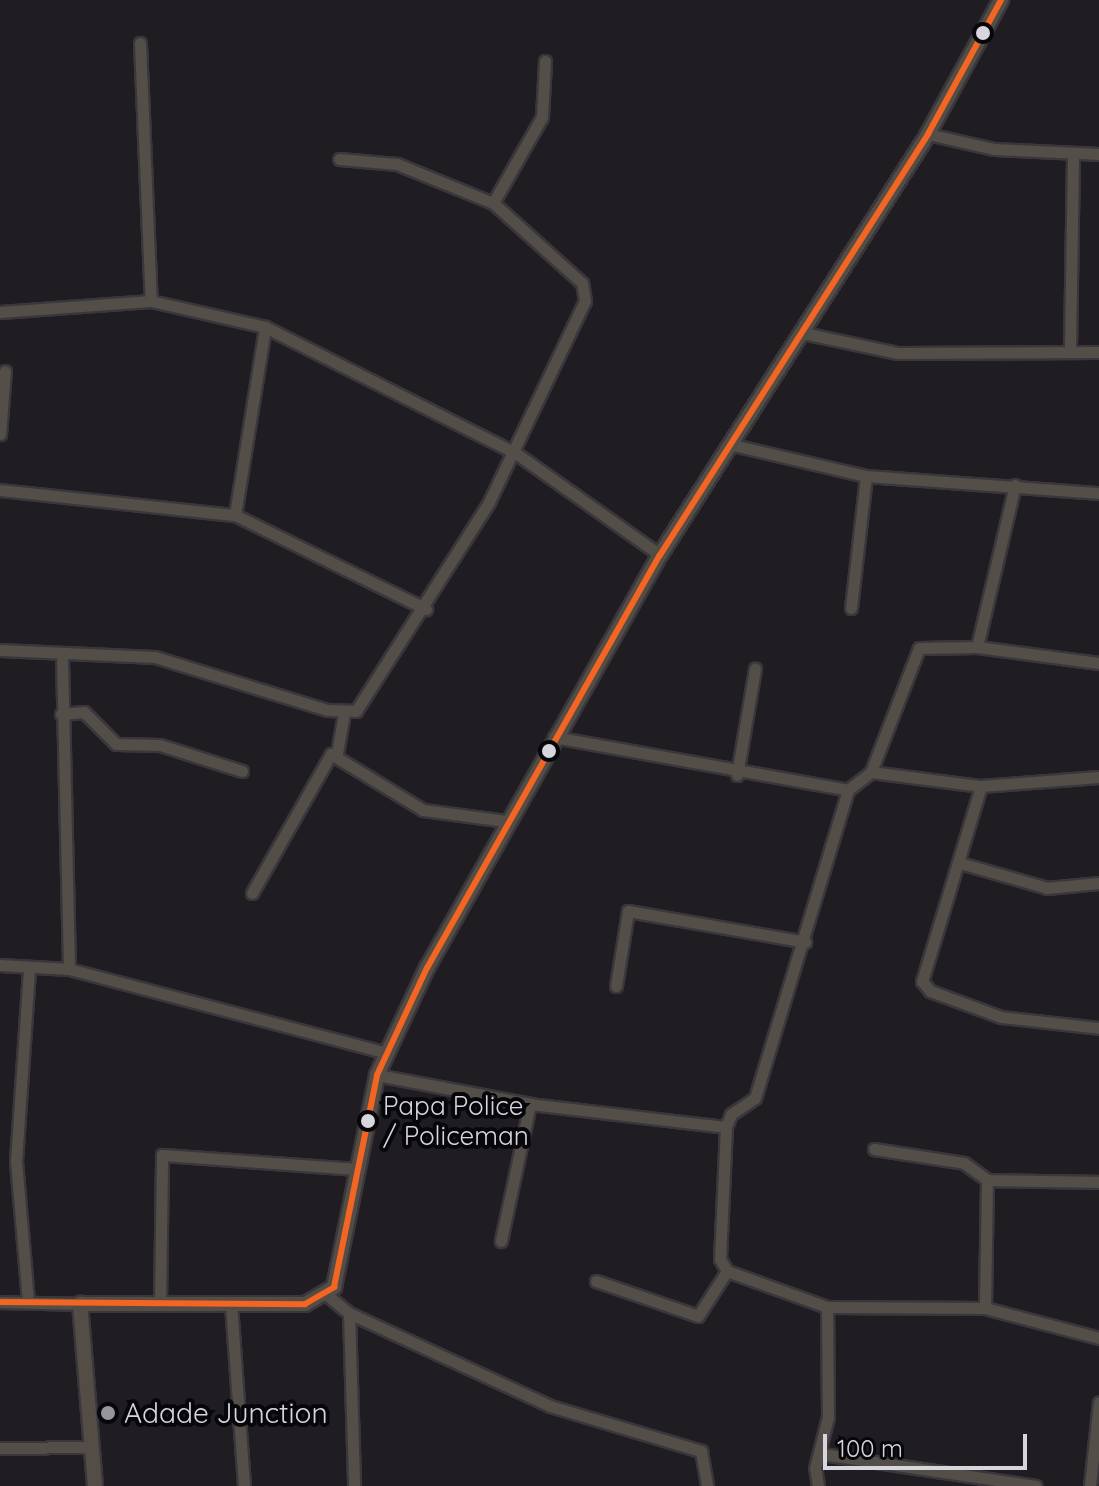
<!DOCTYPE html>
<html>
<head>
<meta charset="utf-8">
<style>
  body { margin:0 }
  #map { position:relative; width:1099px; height:1486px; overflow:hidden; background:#1f1c22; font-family:Quicksand,sans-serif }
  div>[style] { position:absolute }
  .roads { filter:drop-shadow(2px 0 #39373b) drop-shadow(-2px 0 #39373b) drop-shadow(0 2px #39373b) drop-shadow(0 -2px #39373b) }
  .street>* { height:11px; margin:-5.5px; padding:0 5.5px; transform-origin:5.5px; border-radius:5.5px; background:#534e48 }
  .secondary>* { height:14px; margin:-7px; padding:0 7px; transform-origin:7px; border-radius:7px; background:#544d46 }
  .bus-1>* { height:6px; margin:-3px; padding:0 3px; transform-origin:3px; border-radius:3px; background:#f26522 }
  .dots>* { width:22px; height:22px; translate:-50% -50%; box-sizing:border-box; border:4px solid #07060a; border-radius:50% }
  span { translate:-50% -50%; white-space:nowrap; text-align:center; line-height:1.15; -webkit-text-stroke:8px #07060a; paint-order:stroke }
  .bus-label { font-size:26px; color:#d8d6dd }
  .left { translate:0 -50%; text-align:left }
  .poi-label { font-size:28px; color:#d8d6dd }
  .scale { position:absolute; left:823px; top:1434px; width:204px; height:36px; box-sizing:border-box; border:4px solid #d8d6dd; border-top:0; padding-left:10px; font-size:24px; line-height:28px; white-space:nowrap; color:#d8d6dd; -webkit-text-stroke:6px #07060a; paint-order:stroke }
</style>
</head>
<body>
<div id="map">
  <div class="roads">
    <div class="street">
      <div style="left:140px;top:43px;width:258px;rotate:87.6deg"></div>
      <div style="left:928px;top:134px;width:68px;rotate:12.8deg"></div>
      <div style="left:994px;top:149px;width:105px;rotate:2.7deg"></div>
      <div style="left:493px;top:203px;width:99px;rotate:-60.3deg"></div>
      <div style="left:542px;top:117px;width:56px;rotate:-86.9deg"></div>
      <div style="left:0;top:312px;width:151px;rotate:-4.2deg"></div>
      <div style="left:151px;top:301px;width:117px;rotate:12.8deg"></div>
      <div style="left:265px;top:327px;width:279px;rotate:26.7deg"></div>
      <div style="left:514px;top:452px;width:179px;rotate:35.2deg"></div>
      <div style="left:803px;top:333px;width:96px;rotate:12deg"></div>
      <div style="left:897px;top:353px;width:202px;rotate:-0.3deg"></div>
      <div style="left:1070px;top:349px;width:195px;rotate:-89.1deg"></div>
      <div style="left:0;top:434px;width:63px;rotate:-85.5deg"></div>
      <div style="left:733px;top:445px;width:137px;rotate:13.1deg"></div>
      <div style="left:866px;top:476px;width:234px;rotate:4.2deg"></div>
      <div style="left:1015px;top:485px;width:166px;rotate:103.2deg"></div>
      <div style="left:977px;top:647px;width:58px;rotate:179deg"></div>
      <div style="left:919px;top:648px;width:133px;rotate:111.2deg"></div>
      <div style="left:871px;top:772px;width:29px;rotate:142deg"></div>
      <div style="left:848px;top:790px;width:322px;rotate:106.8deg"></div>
      <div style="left:755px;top:1098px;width:29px;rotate:146deg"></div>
      <div style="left:731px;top:1114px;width:14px;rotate:111deg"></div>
      <div style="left:726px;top:1127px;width:132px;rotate:92.6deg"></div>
      <div style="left:720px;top:1259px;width:14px;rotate:60deg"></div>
      <div style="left:727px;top:1271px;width:106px;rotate:19.8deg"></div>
      <div style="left:827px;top:1307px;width:158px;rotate:0.4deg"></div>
      <div style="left:985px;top:1308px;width:118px;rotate:14.7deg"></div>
      <div style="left:0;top:490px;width:236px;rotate:6.1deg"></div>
      <div style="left:235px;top:515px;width:213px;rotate:26.2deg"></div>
      <div style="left:235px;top:515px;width:190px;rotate:-80.9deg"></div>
      <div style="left:851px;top:608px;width:133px;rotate:-83.5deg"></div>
      <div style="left:977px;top:647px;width:123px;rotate:7.5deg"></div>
      <div style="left:0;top:650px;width:155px;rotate:2.6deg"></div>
      <div style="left:155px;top:657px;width:180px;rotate:17.1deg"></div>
      <div style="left:327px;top:710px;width:29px;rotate:2deg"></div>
      <div style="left:356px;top:711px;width:248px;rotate:-57.5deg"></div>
      <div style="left:489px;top:502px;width:223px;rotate:-64.5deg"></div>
      <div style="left:585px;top:301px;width:18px;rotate:-99deg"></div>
      <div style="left:582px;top:283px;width:120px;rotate:-138deg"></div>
      <div style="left:493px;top:203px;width:104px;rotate:-157.9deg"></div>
      <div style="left:397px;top:164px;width:58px;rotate:-175.1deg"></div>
      <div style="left:62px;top:658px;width:311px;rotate:88.7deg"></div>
      <div style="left:61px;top:714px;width:23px;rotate:-5deg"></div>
      <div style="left:84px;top:712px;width:45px;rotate:45deg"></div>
      <div style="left:116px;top:744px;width:44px;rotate:1.3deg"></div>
      <div style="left:160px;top:745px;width:86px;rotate:17.6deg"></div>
      <div style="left:554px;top:737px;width:299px;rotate:10.2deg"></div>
      <div style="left:337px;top:753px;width:40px;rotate:-80deg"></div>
      <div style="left:871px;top:772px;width:111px;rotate:7.3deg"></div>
      <div style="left:981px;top:786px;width:118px;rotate:-4.4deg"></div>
      <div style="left:737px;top:775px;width:108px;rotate:-80.4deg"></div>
      <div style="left:981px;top:786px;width:204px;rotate:106.8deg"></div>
      <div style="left:922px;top:981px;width:13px;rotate:51deg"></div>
      <div style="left:930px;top:991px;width:76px;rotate:20.1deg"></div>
      <div style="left:1001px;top:1017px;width:99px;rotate:6.4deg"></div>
      <div style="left:960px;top:863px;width:91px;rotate:16deg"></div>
      <div style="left:1047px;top:888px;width:52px;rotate:-5.5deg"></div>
      <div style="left:252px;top:893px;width:160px;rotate:-60.4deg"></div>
      <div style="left:331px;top:754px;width:108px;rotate:31.3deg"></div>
      <div style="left:423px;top:810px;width:84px;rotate:7.5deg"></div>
      <div style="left:0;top:965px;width:69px;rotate:3.3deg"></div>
      <div style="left:69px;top:969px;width:325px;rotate:14.8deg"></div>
      <div style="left:616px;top:986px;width:76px;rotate:-80.9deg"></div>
      <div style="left:628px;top:911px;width:180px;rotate:9.9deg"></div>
      <div style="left:377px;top:1075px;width:156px;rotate:10.7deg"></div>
      <div style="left:530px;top:1104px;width:140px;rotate:102deg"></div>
      <div style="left:530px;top:1104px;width:197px;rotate:6.7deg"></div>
      <div style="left:874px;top:1149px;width:91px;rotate:8.8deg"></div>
      <div style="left:964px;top:1163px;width:29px;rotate:36deg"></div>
      <div style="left:987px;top:1180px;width:128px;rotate:90.9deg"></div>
      <div style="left:987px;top:1180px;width:112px;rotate:1deg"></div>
      <div style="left:596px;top:1281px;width:108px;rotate:18.9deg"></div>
      <div style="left:698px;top:1316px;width:54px;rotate:-57.2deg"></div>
      <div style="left:326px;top:1294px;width:30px;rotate:40deg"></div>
      <div style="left:349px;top:1313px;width:173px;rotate:88.3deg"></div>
      <div style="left:28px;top:1301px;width:141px;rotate:-94.9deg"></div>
      <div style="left:16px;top:1161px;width:192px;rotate:-86.1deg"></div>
      <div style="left:0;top:1302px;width:80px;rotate:1.4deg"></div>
      <div style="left:160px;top:1304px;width:149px;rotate:-89.2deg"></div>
      <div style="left:162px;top:1155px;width:196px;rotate:4.1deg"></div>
      <div style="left:231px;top:1304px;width:182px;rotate:85.9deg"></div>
      <div style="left:349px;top:1313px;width:221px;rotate:24.8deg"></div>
      <div style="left:550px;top:1406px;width:158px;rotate:16.6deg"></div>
      <div style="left:701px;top:1451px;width:36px;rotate:80deg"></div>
      <div style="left:0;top:1448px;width:90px;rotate:-0.6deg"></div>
      <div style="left:822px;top:1454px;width:216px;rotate:8.5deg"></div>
      <div style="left:818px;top:1486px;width:18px;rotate:-99deg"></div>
      <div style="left:815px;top:1468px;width:53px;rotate:-75.7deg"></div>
      <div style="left:828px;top:1417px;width:110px;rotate:-90.5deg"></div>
      <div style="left:1090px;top:1486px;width:84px;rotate:-83.9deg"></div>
    </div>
    <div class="secondary">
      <div style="left:95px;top:1486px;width:183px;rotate:-94.7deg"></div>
      <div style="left:80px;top:1304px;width:225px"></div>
      <div style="left:305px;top:1304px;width:34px;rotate:-30deg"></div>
      <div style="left:334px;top:1287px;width:216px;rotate:-78.5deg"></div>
      <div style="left:377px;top:1075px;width:118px;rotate:-65deg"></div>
      <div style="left:427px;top:968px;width:474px;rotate:-60.6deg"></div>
      <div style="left:660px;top:555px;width:499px;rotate:-57.5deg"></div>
      <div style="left:928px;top:134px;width:153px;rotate:-61.4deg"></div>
    </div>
  </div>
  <div class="bus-1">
    <div style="left:0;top:1302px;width:305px;rotate:0.4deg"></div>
    <div style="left:305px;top:1304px;width:34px;rotate:-30deg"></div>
    <div style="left:334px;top:1287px;width:216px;rotate:-78.5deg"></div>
    <div style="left:377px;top:1075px;width:118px;rotate:-65deg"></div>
    <div style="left:427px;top:968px;width:474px;rotate:-60.6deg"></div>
    <div style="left:660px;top:555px;width:499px;rotate:-57.5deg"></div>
    <div style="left:928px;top:134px;width:153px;rotate:-61.4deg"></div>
  </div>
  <div class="dots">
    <div style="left:983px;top:33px;background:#d8d6dd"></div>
    <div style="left:549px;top:751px;background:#d8d6dd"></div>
    <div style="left:368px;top:1121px;background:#d8d6dd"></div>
    <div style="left:108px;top:1413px;background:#97959c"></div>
  </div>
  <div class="bus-label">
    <span class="left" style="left:383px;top:1121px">Papa Police<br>/ Policeman</span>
  </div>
  <div class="poi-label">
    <span class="left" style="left:124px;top:1413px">Adade Junction</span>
  </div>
  <div class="scale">100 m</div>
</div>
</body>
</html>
